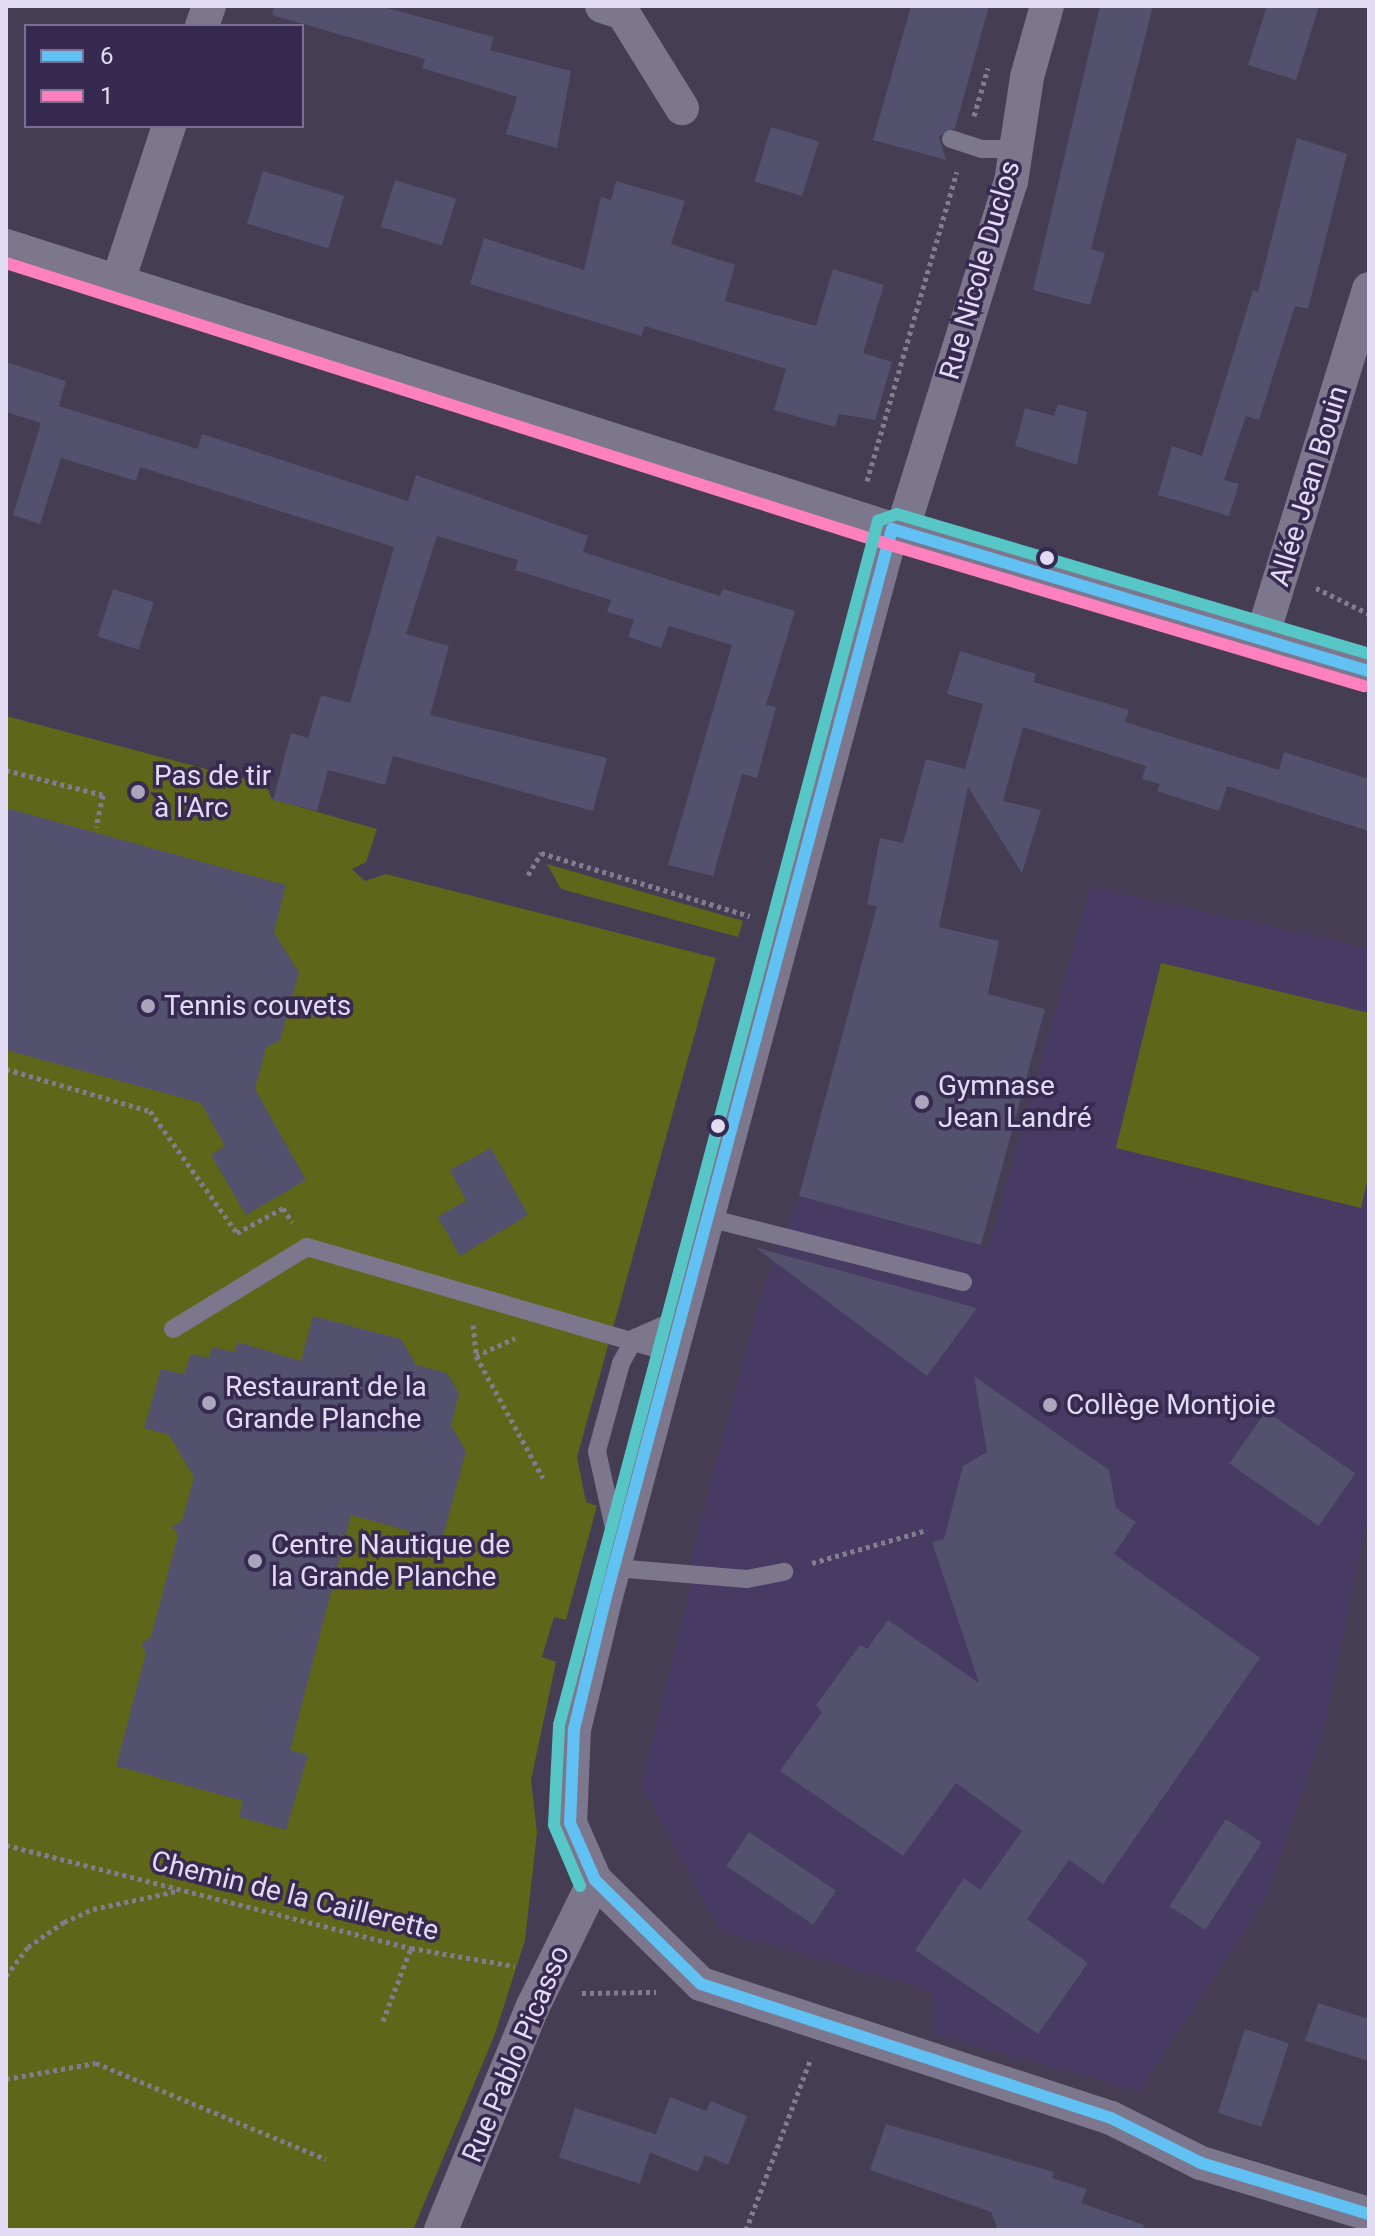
<!DOCTYPE html>
<html>
<head>
<meta charset="utf-8">
<style>
  body { margin:0 }
  #map { position:relative; width:1375px; height:2236px; overflow:hidden; background:#443d53; font-family:Roboto,sans-serif }
  div>[style] { position:absolute }
  .built>* { inset:0; background:#473a63 }
  .green>* { inset:0; background:#5e6719 }
  .building>* { inset:0; background:#53516d; transform-origin:0 0 }
  .path>* { height:5px; margin-top:-2.5px; transform-origin:0; background:repeating-linear-gradient(90deg,#817c8e 0 4px,transparent 0 8px) }
  .service>* { height:18px; margin:-9px; padding:0 9px; transform-origin:9px; border-radius:9px; background:#7d778d }
  .minor>* { height:34px; margin:-17px; padding:0 17px; transform-origin:17px; border-radius:17px; background:#7d778d }
  .bus-1>* { height:12px; margin:-6px; padding:0 6px; transform-origin:6px; border-radius:6px; background:#61c1f2 }
  .bus-2>* { height:12px; margin:-6px; padding:0 6px; transform-origin:6px; border-radius:6px; background:#ff80bf }
  .bus-3>* { height:12px; margin:-6px; padding:0 6px; transform-origin:6px; border-radius:6px; background:#56c6c6 }
  .dots>* { width:22px; height:22px; translate:-50% -50%; box-sizing:border-box; border:4px solid #362a50; border-radius:50% }
  span { translate:-50% -50%; white-space:nowrap; text-align:center; line-height:1.15; -webkit-text-stroke:7px #362a50; paint-order:stroke }
  .street-label { font-size:28px; color:#e1dbf4 }
  .poi-label { font-size:28px; color:#e1dbf4 }
  .left { translate:0 -50%; text-align:left }
  .frame { position:absolute; inset:0; border:8px solid #e1dbf4; pointer-events:none }
  .legend { position:absolute; left:24px; top:24px; width:280px; height:104px; box-sizing:border-box; background:#362a50; border:2px solid #7a7192; margin:0; padding:10px 14px; list-style:none; font-size:24px; color:#e1dbf4 }
  .legend li { display:flex; align-items:center; gap:16px; height:40px }
  .legend b { width:40px; border:2px solid #7a7192 }
</style>
</head>
<body>
<div id="map">
  <div class="built">
    <div style="clip-path:polygon(1090px 887px,1369px 948px,1369px 1512px,1324px 1729px,1266px 1897px,1139px 2091px,936px 2035px,932px 1991px,720px 1931px,641px 1784px,688px 1597px,692px 1554px,760px 1298px,799px 1196px,989px 1247px)"></div>
  </div>
  <div class="green">
    <div style="clip-path:polygon(6px 716px,266px 785px,272px 799px,377px 829px,366px 862px,352px 869px,365px 881px,386px 874px,716px 958px,577px 1457px,586px 1502px,597px 1506px,566px 1620px,554px 1617px,542px 1657px,556px 1662px,531px 1780px,537px 1833px,525px 1940px,495px 2034px,413px 2230px,6px 2230px)"></div>
    <div style="clip-path:polygon(547px 864px,743px 921px,738px 937px,561px 889px)"></div>
    <div style="clip-path:polygon(1161px 963px,1369px 1013px,1369px 1174px,1361px 1208px,1116px 1148px)"></div>
  </div>
  <div class="building">
    <div style="clip-path:polygon(274px 6px,380px 6px,494px 37px,490px 50px,571px 71px,557px 148px,506px 134px,517px 97px,422px 68px,425px 59px,272px 15px)"></div>
    <div style="clip-path:polygon(911px 6px,989px 6px,955px 128px,939px 136px,946px 160px,873px 140px)"></div>
    <div style="clip-path:polygon(1100px 6px,1153px 6px,1091px 249px,1105px 253px,1090px 305px,1033px 290px)"></div>
    <div style="clip-path:polygon(1267px 6px,1319px 6px,1296px 80px,1248px 65px)"></div>
    <div style="left:771px;top:127px;width:50px;height:57px;rotate:17deg"></div>
    <div style="clip-path:polygon(1297px 138px,1347px 154px,1308px 309px,1295px 306px,1259px 420px,1246px 416px,1224px 480px,1239px 484px,1229px 516px,1158px 495px,1172px 446px,1202px 456px,1253px 290px,1258px 292px)"></div>
    <div style="left:263px;top:171px;width:85px;height:55px;rotate:17deg"></div>
    <div style="left:395px;top:180px;width:64px;height:49px;rotate:17deg"></div>
    <div style="clip-path:polygon(616px 181px,685px 201px,671px 244px,735px 265px,725px 301px,816px 326px,833px 269px,884px 285px,863px 353px,892px 362px,875px 420px,839px 414px,835px 427px,774px 410px,786px 369px,645px 326px,641px 336px,470px 284px,484px 238px,584px 270px,601px 197px,611px 200px)"></div>
    <div style="clip-path:polygon(6px 362px,66px 381px,59px 406px,198px 449px,202px 434px,408px 501px,416px 475px,588px 536px,583px 552px,720px 596px,723px 589px,795px 611px,766px 705px,776px 707px,757px 778px,742px 774px,713px 876px,668px 865px,732px 645px,669px 626px,661px 648px,628px 637px,634px 620px,607px 612px,611px 600px,515px 570px,518px 560px,437px 536px,406px 634px,449px 646px,430px 715px,607px 758px,593px 811px,393px 756px,385px 785px,328px 770px,317px 811px,273px 800px,291px 733px,308px 738px,321px 695px,350px 703px,394px 547px,140px 467px,136px 481px,61px 458px,40px 524px,13px 515px,41px 423px,6px 412px)"></div>
    <div style="clip-path:polygon(1058px 404px,1087px 412px,1077px 465px,1015px 446px,1025px 408px,1054px 416px)"></div>
    <div style="left:113px;top:589px;width:43px;height:50px;rotate:18deg"></div>
    <div style="clip-path:polygon(960px 651px,1036px 674px,1033px 682px,1129px 710px,1125px 722px,1279px 770px,1284px 752px,1369px 779px,1369px 831px,1227px 786px,1219px 811px,1157px 791px,1160px 784px,1142px 779px,1146px 766px,1023px 727px,1003px 801px,1041px 810px,1022px 873px,968px 787px,939px 927px,999px 941px,988px 994px,1045px 1009px,981px 1245px,799px 1196px,877px 906px,867px 904px,880px 838px,903px 843px,926px 759px,965px 769px,983px 704px,947px 694px)"></div>
    <div style="clip-path:polygon(6px 808px,286px 885px,274px 932px,299px 973px,280px 1040px,266px 1048px,255px 1089px,306px 1180px,246px 1215px,211px 1155px,225px 1146px,201px 1103px,6px 1050px)"></div>
    <div style="clip-path:polygon(491px 1148px,528px 1215px,460px 1256px,438px 1217px,466px 1200px,450px 1170px)"></div>
    <div style="clip-path:polygon(755px 1247px,977px 1308px,927px 1376px)"></div>
    <div style="clip-path:polygon(313px 1316px,401px 1339px,416px 1365px,447px 1373px,459px 1393px,451px 1426px,466px 1451px,442px 1540px,351px 1515px,290px 1750px,308px 1755px,286px 1830px,239px 1817px,243px 1801px,116px 1766px,146px 1653px,141px 1644px,151px 1637px,178px 1535px,172px 1526px,182px 1521px,194px 1477px,169px 1435px,144px 1428px,161px 1369px,184px 1374px,191px 1354px,209px 1358px,212px 1347px,234px 1352px,238px 1342px,301px 1361px)"></div>
    <div style="clip-path:polygon(974px 1376px,1109px 1470px,1116px 1508px,1136px 1522px,1114px 1554px,1260px 1658px,1103px 1884px,1069px 1860px,1027px 1919px,1088px 1963px,1038px 2034px,915px 1950px,964px 1878px,980px 1890px,1022px 1831px,956px 1783px,903px 1856px,780px 1771px,822px 1712px,816px 1705px,860px 1645px,867px 1649px,888px 1620px,979px 1683px,932px 1542px,944px 1539px,963px 1466px,987px 1452px)"></div>
    <div style="left:1266px;top:1411px;width:109px;height:64px;rotate:35deg"></div>
    <div style="left:1226px;top:1819px;width:43px;height:104px;rotate:33deg"></div>
    <div style="left:749px;top:1832px;width:105px;height:41px;rotate:34deg"></div>
    <div style="clip-path:polygon(1318px 2003px,1369px 2019px,1369px 2061px,1305px 2041px)"></div>
    <div style="left:1245px;top:2029px;width:46px;height:88px;rotate:18deg"></div>
    <div style="clip-path:polygon(670px 2097px,706px 2111px,711px 2101px,747px 2116px,728px 2165px,705px 2155px,698px 2172px,649px 2152px)"></div>
    <div style="left:575px;top:2108px;width:85px;height:52px;rotate:18deg"></div>
    <div style="clip-path:polygon(886px 2124px,1054px 2172px,1052px 2178px,1087px 2189px,1081px 2203px,1144px 2225px,1143px 2230px,998px 2230px,991px 2212px,870px 2170px)"></div>
  </div>
  <div class="path">
    <div style="left:974px;top:116px;width:50px;rotate:-73.7deg"></div>
    <div style="left:867px;top:481px;width:322px;rotate:-73.8deg"></div>
    <div style="left:1316px;top:588px;width:59px;rotate:26.1deg"></div>
    <div style="left:6px;top:770px;width:100px;rotate:14.5deg"></div>
    <div style="left:103px;top:795px;width:33px;rotate:102deg"></div>
    <div style="left:528px;top:875px;width:26px;rotate:-59deg"></div>
    <div style="left:541px;top:853px;width:218px;rotate:16.8deg"></div>
    <div style="left:6px;top:1069px;width:150px;rotate:16.3deg"></div>
    <div style="left:150px;top:1111px;width:150px;rotate:54.5deg"></div>
    <div style="left:237px;top:1233px;width:52px;rotate:-28.5deg"></div>
    <div style="left:283px;top:1208px;width:17px;rotate:57deg"></div>
    <div style="left:473px;top:1325px;width:31px;rotate:84deg"></div>
    <div style="left:476px;top:1356px;width:139px;rotate:61.2deg"></div>
    <div style="left:476px;top:1356px;width:43px;rotate:-24.8deg"></div>
    <div style="left:812px;top:1563px;width:120px;rotate:-16deg"></div>
    <div style="left:6px;top:1845px;width:418px;rotate:14.3deg"></div>
    <div style="left:411px;top:1948px;width:105px;rotate:9.9deg"></div>
    <div style="left:6px;top:1976px;width:36px;rotate:-53deg"></div>
    <div style="left:28px;top:1947px;width:44px;rotate:-34.8deg"></div>
    <div style="left:64px;top:1922px;width:32px;rotate:-24deg"></div>
    <div style="left:93px;top:1909px;width:87px;rotate:-12deg"></div>
    <div style="left:582px;top:1993px;width:74px;rotate:-0.8deg"></div>
    <div style="left:383px;top:2021px;width:78px;rotate:-69deg"></div>
    <div style="left:6px;top:2079px;width:91px;rotate:-10.1deg"></div>
    <div style="left:96px;top:2063px;width:249px;rotate:22.7deg"></div>
    <div style="left:746px;top:2230px;width:184px;rotate:-69.3deg"></div>
  </div>
  <div class="service">
    <div style="left:951px;top:139px;width:33px;rotate:18deg"></div>
    <div style="left:982px;top:149px;width:33px"></div>
    <div style="left:708px;top:1218px;width:263px;rotate:14.1deg"></div>
    <div style="left:173px;top:1329px;width:157px;rotate:-31.5deg"></div>
    <div style="left:307px;top:1247px;width:380px;rotate:16.2deg"></div>
    <div style="left:616px;top:1537px;width:88px;rotate:-102.5deg"></div>
    <div style="left:597px;top:1451px;width:91px;rotate:-74.7deg"></div>
    <div style="left:621px;top:1363px;width:29px;rotate:-61deg"></div>
    <div style="left:635px;top:1338px;width:49px;rotate:-24deg"></div>
    <div style="left:615px;top:1568px;width:132px;rotate:4.8deg"></div>
    <div style="left:747px;top:1579px;width:38px;rotate:-11deg"></div>
  </div>
  <div class="minor">
    <div style="left:602px;top:6px;width:22px;rotate:18deg"></div>
    <div style="left:623px;top:13px;width:112px;rotate:58.2deg"></div>
    <div style="left:202px;top:26px;width:21px;rotate:-71deg"></div>
    <div style="left:6px;top:246px;width:930px;rotate:17.71deg"></div>
    <div style="left:892px;top:529px;width:498px;rotate:16.6deg"></div>
    <div style="left:119px;top:278px;width:160px;rotate:-71.8deg"></div>
    <div style="left:892px;top:529px;width:1105px;rotate:105deg"></div>
    <div style="left:606px;top:1596px;width:137px;rotate:103.5deg"></div>
    <div style="left:574px;top:1729px;width:94px;rotate:92.4deg"></div>
    <div style="left:570px;top:1823px;width:62px;rotate:66.3deg"></div>
    <div style="left:595px;top:1880px;width:148px;rotate:44.5deg"></div>
    <div style="left:701px;top:1984px;width:431px;rotate:18.1deg"></div>
    <div style="left:1111px;top:2118px;width:101px;rotate:26.6deg"></div>
    <div style="left:1201px;top:2163px;width:176px;rotate:16.9deg"></div>
    <div style="left:902px;top:531px;width:366px;rotate:-72.7deg"></div>
    <div style="left:1011px;top:182px;width:106px;rotate:-81.3deg"></div>
    <div style="left:1027px;top:77px;width:74px;rotate:-74.3deg"></div>
    <div style="left:1262px;top:637px;width:364px;rotate:-72.9deg"></div>
    <div style="left:441px;top:2230px;width:242px;rotate:-67.7deg"></div>
    <div style="left:533px;top:2006px;width:140px;rotate:-63.8deg"></div>
  </div>
  <div class="bus-1">
    <div style="left:892px;top:529px;width:1105px;rotate:105deg"></div>
    <div style="left:606px;top:1596px;width:137px;rotate:103.5deg"></div>
    <div style="left:574px;top:1729px;width:94px;rotate:92.4deg"></div>
    <div style="left:570px;top:1823px;width:62px;rotate:66.3deg"></div>
    <div style="left:595px;top:1880px;width:148px;rotate:44.5deg"></div>
    <div style="left:701px;top:1984px;width:431px;rotate:18.1deg"></div>
    <div style="left:1111px;top:2118px;width:101px;rotate:26.6deg"></div>
    <div style="left:1201px;top:2163px;width:176px;rotate:16.9deg"></div>
    <div style="left:892px;top:529px;width:498px;rotate:16.6deg"></div>
  </div>
  <div class="bus-2">
    <div style="left:6px;top:263px;width:925px;rotate:17.69deg"></div>
    <div style="left:887px;top:544px;width:498px;rotate:16.6deg"></div>
  </div>
  <div class="bus-3">
    <div style="left:580px;top:1886px;width:66px;rotate:-113.1deg"></div>
    <div style="left:554px;top:1825px;width:100px;rotate:-87.1deg"></div>
    <div style="left:559px;top:1725px;width:1246px;rotate:-75.16deg"></div>
    <div style="left:878px;top:521px;width:20px;rotate:-20deg"></div>
    <div style="left:897px;top:514px;width:492px;rotate:16.5deg"></div>
  </div>
  <div class="dots">
    <div style="left:1047px;top:558px;background:#e1dbf4"></div>
    <div style="left:138px;top:792px;background:#aaa4bc"></div>
    <div style="left:148px;top:1006px;background:#aaa4bc"></div>
    <div style="left:922px;top:1102px;background:#aaa4bc"></div>
    <div style="left:718px;top:1126px;background:#e1dbf4"></div>
    <div style="left:209px;top:1403px;background:#aaa4bc"></div>
    <div style="left:1050px;top:1405px;background:#aaa4bc"></div>
    <div style="left:255px;top:1561px;background:#aaa4bc"></div>
  </div>
  <div class="street-label">
    <span style="left:980px;top:270px;rotate:-74deg">Rue Nicole Duclos</span>
    <span style="left:1309px;top:486px;rotate:-73deg">Allée Jean Bouin</span>
    <span style="left:295px;top:1896px;rotate:14deg">Chemin de la Caillerette</span>
    <span style="left:516px;top:2054px;rotate:-67deg">Rue Pablo Picasso</span>
  </div>
  <div class="poi-label">
    <span class="left" style="left:154px;top:792px">Pas de tir<br>à l'Arc</span>
    <span class="left" style="left:164px;top:1006px">Tennis couvets</span>
    <span class="left" style="left:938px;top:1102px">Gymnase<br>Jean Landré</span>
    <span class="left" style="left:225px;top:1403px">Restaurant de la<br>Grande Planche</span>
    <span class="left" style="left:1066px;top:1405px">Collège Montjoie</span>
    <span class="left" style="left:271px;top:1561px">Centre Nautique de<br>la Grande Planche</span>
  </div>
  <div class="frame"></div>
  <ul class="legend">
  <li><b style="height:10px;background:#61c1f2"></b>6</li>
  <li><b style="height:10px;background:#ff80bf"></b>1</li>
  </ul>
</div>
</body>
</html>
